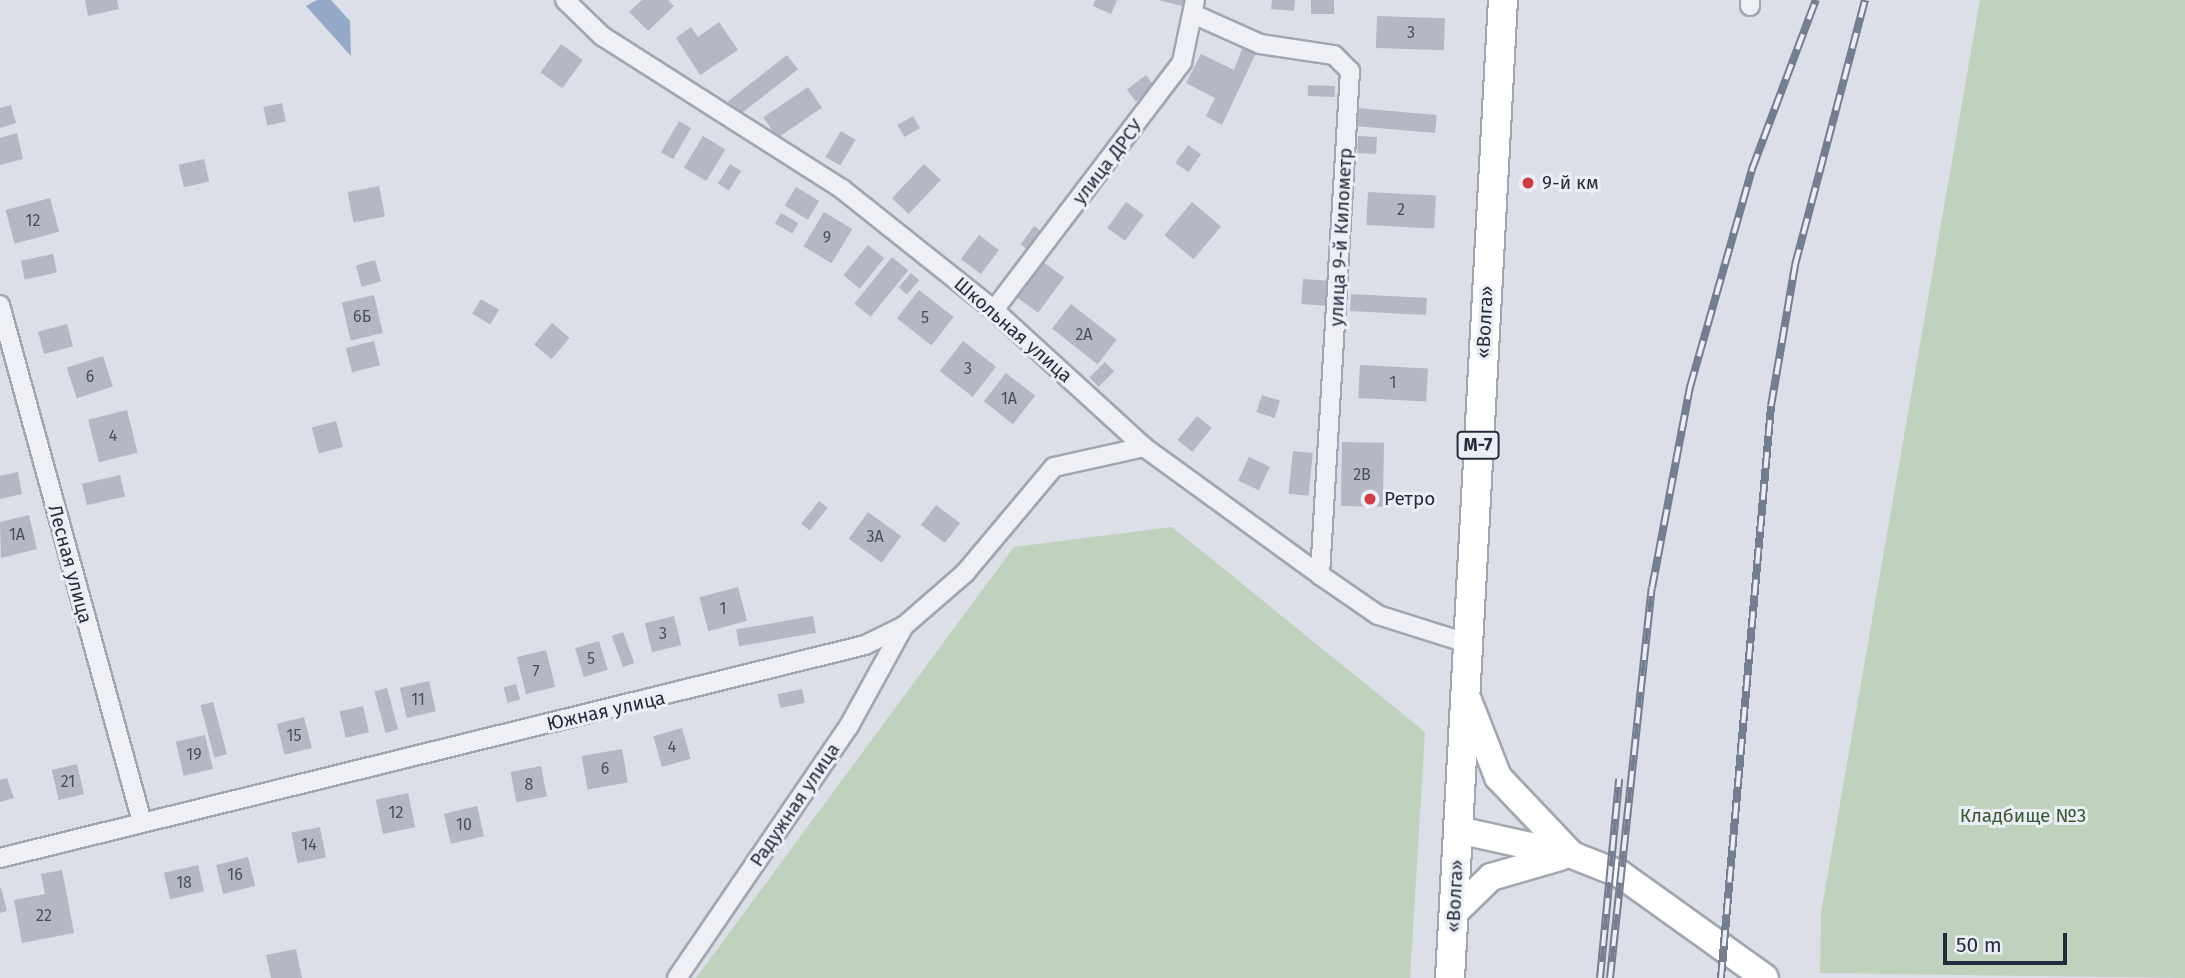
<!DOCTYPE html>
<html>
<head>
<meta charset="utf-8">
<style>
  body { margin:0 }
  #map { position:relative; width:2185px; height:978px; overflow:hidden; background:#dcdfe7; font-family:"Fira Sans",sans-serif }
  div>[style] { position:absolute }
  .green>* { inset:0; background:#c0d1bd }
  .water>* { inset:0; background:#95a9c9 }
  .building>* { inset:0; background:#b3b8c4; transform-origin:0 0 }
  .roads { filter:drop-shadow(2px 0 #a1a6b1) drop-shadow(-2px 0 #a1a6b1) drop-shadow(0 2px #a1a6b1) drop-shadow(0 -2px #a1a6b1) }
  .minor>* { height:18px; margin:-9px; padding:0 9px; transform-origin:9px; border-radius:9px; background:#eff0f5 }
  .primary>* { height:26px; margin:-13px; padding:0 13px; transform-origin:13px; border-radius:13px; background:#fff }
  .trunk>* { height:28px; margin:-14px; padding:0 14px; transform-origin:14px; border-radius:14px; background:#fff }
  .rail>* { height:8px; margin-top:-4px; transform-origin:0; background:repeating-linear-gradient(90deg,#ebeef5 0 16px,#757d91 0 32px); box-sizing:border-box; border-block:2px solid #757d91 }
  .dots>* { width:19px; height:19px; translate:-50% -50%; box-sizing:border-box; border:4px solid #ebeef5; border-radius:50% }
  span { translate:-50% -50%; white-space:nowrap; text-align:center; line-height:1.15; -webkit-text-stroke:6px #ebeef5; paint-order:stroke }
  .number-label { font-size:16px; color:#484f5f }
  .number-label span { -webkit-text-stroke-width:0 }
  .shield-label span { padding:2px 5px; background:#ebeef5; border:2px solid; border-radius:5px; -webkit-text-stroke-width:0 }
  .shield-label { font-size:18px; color:#252c3d; font-weight:700 }
  .street-label { font-size:19px; color:#252c3d }
  .poi-label { font-size:19px; color:#252c3d }
  .left { translate:0 -50%; text-align:left }
  .park-label { font-size:19px; color:#365932 }
  .scale { position:absolute; left:1943px; top:933px; width:124px; height:32px; box-sizing:border-box; border:4px solid #252c3d; border-top:0; padding-left:9px; font-size:21px; line-height:24px; white-space:nowrap; color:#252c3d; -webkit-text-stroke:5px #ebeef5; paint-order:stroke }
</style>
</head>
<body>
<div id="map">
  <div class="green">
    <div style="clip-path:polygon(1980px 0,2185px 0,2185px 978px,1820px 973px,1821px 913px)"></div>
    <div style="clip-path:polygon(1172px 527px,1425px 732px,1410px 978px,696px 978px,1014px 547px)"></div>
  </div>
  <div class="water">
    <div style="clip-path:polygon(317px 0,331px 0,350px 21px,351px 56px,306px 6px)"></div>
  </div>
  <div class="building">
    <div style="clip-path:polygon(85px 0,117px 0,119px 9px,88px 16px)"></div>
    <div style="clip-path:polygon(642px 0,668px 0,674px 6px,648px 31px,629px 12px)"></div>
    <div style="clip-path:polygon(1095px 0,1117px 0,1111px 14px,1093px 6px)"></div>
    <div style="clip-path:polygon(1158px 0,1184px 0,1182px 6px)"></div>
    <div style="clip-path:polygon(1272px 0,1295px 0,1294px 11px,1271px 9px)"></div>
    <div style="left:1311px;top:0;width:23px;height:14px"></div>
    <div style="left:1377px;top:16px;width:68px;height:32px;rotate:2deg"></div>
    <div style="clip-path:polygon(719px 22px,738px 50px,700px 75px,676px 38px,691px 27px,698px 37px)"></div>
    <div style="left:561px;top:44px;width:27px;height:35px;rotate:36deg"></div>
    <div style="clip-path:polygon(1243px 46px,1257px 51px,1222px 125px,1206px 116px,1215px 98px,1186px 83px,1201px 54px,1234px 70px)"></div>
    <div style="left:787px;top:55px;width:18px;height:75px;rotate:52deg"></div>
    <div style="left:1146px;top:75px;width:15px;height:24px;rotate:53deg"></div>
    <div style="left:1308px;top:85px;width:27px;height:11px;rotate:2deg"></div>
    <div style="left:808px;top:87px;width:25px;height:54px;rotate:56deg"></div>
    <div style="left:282px;top:103px;width:19px;height:19px;rotate:78deg"></div>
    <div style="clip-path:polygon(11px 105px,16px 123px,0 128px,0 108px)"></div>
    <div style="left:1356px;top:108px;width:81px;height:18px;rotate:5deg"></div>
    <div style="left:913px;top:116px;width:14px;height:18px;rotate:60deg"></div>
    <div style="left:679px;top:121px;width:14px;height:36px;rotate:30deg"></div>
    <div style="left:841px;top:131px;width:17px;height:30px;rotate:31deg"></div>
    <div style="clip-path:polygon(17px 133px,23px 159px,0 165px,0 138px)"></div>
    <div style="left:703px;top:136px;width:26px;height:37px;rotate:31deg"></div>
    <div style="left:1358px;top:136px;width:19px;height:17px;rotate:3deg"></div>
    <div style="left:1188px;top:145px;width:16px;height:22px;rotate:35deg"></div>
    <div style="left:204px;top:159px;width:23px;height:26px;rotate:77deg"></div>
    <div style="left:730px;top:164px;width:13px;height:23px;rotate:32deg"></div>
    <div style="left:924px;top:164px;width:23px;height:47px;rotate:43deg"></div>
    <div style="left:379px;top:186px;width:31px;height:32px;rotate:79deg"></div>
    <div style="left:796px;top:187px;width:27px;height:22px;rotate:31deg"></div>
    <div style="left:1368px;top:192px;width:68px;height:33px;rotate:3deg"></div>
    <div style="left:50px;top:198px;width:35px;height:46px;rotate:75deg"></div>
    <div style="left:1126px;top:202px;width:22px;height:32px;rotate:36deg"></div>
    <div style="left:1192px;top:202px;width:38px;height:43px;rotate:40deg"></div>
    <div style="left:824px;top:212px;width:33px;height:40px;rotate:31deg"></div>
    <div style="left:781px;top:213px;width:20px;height:12px;rotate:30deg"></div>
    <div style="left:1034px;top:226px;width:14px;height:23px;rotate:36deg"></div>
    <div style="left:979px;top:235px;width:25px;height:30px;rotate:37deg"></div>
    <div style="left:868px;top:245px;width:21px;height:39px;rotate:39deg"></div>
    <div style="left:53px;top:254px;width:19px;height:33px;rotate:78deg"></div>
    <div style="left:892px;top:257px;width:21px;height:60px;rotate:39deg"></div>
    <div style="left:1039px;top:259px;width:31px;height:44px;rotate:36deg"></div>
    <div style="left:375px;top:260px;width:22px;height:20px;rotate:74deg"></div>
    <div style="left:911px;top:273px;width:11px;height:19px;rotate:41deg"></div>
    <div style="left:1303px;top:279px;width:26px;height:25px;rotate:4deg"></div>
    <div style="left:919px;top:290px;width:44px;height:36px;rotate:38deg"></div>
    <div style="left:1351px;top:294px;width:76px;height:17px;rotate:3deg"></div>
    <div style="left:374px;top:295px;width:39px;height:33px;rotate:77deg"></div>
    <div style="left:481px;top:299px;width:21px;height:17px;rotate:31deg"></div>
    <div style="left:1071px;top:304px;width:58px;height:31px;rotate:38deg"></div>
    <div style="left:552px;top:323px;width:23px;height:28px;rotate:40deg"></div>
    <div style="left:67px;top:324px;width:23px;height:30px;rotate:75deg"></div>
    <div style="left:374px;top:341px;width:25px;height:29px;rotate:76deg"></div>
    <div style="left:963px;top:341px;width:42px;height:38px;rotate:38deg"></div>
    <div style="left:103px;top:356px;width:32px;height:38px;rotate:72deg"></div>
    <div style="left:1105px;top:362px;width:13px;height:22px;rotate:45deg"></div>
    <div style="left:1360px;top:365px;width:68px;height:33px;rotate:3deg"></div>
    <div style="left:1006px;top:373px;width:37px;height:36px;rotate:38deg"></div>
    <div style="left:1262px;top:395px;width:19px;height:18px;rotate:18deg"></div>
    <div style="left:127px;top:410px;width:44px;height:40px;rotate:76deg"></div>
    <div style="left:1197px;top:416px;width:19px;height:31px;rotate:39deg"></div>
    <div style="left:336px;top:421px;width:27px;height:25px;rotate:75deg"></div>
    <div style="left:1342px;top:442px;width:42px;height:64px;rotate:1deg"></div>
    <div style="left:1293px;top:451px;width:20px;height:43px;rotate:6deg"></div>
    <div style="left:1249px;top:457px;width:23px;height:26px;rotate:25deg"></div>
    <div style="clip-path:polygon(18px 472px,22px 494px,0 499px,0 476px)"></div>
    <div style="left:120px;top:475px;width:22px;height:39px;rotate:77deg"></div>
    <div style="left:819px;top:501px;width:11px;height:29px;rotate:38deg"></div>
    <div style="left:936px;top:505px;width:30px;height:25px;rotate:37deg"></div>
    <div style="left:868px;top:512px;width:41px;height:33px;rotate:36deg"></div>
    <div style="clip-path:polygon(29px 515px,37px 549px,1px 558px,0 522px)"></div>
    <div style="left:738px;top:587px;width:35px;height:40px;rotate:75deg"></div>
    <div style="left:674px;top:616px;width:30px;height:30px;rotate:76deg"></div>
    <div style="left:813px;top:616px;width:17px;height:78px;rotate:80deg"></div>
    <div style="left:623px;top:632px;width:33px;height:12px;rotate:70deg"></div>
    <div style="left:599px;top:641px;width:30px;height:25px;rotate:73deg"></div>
    <div style="left:546px;top:650px;width:38px;height:30px;rotate:76deg"></div>
    <div style="left:429px;top:681px;width:31px;height:30px;rotate:77deg"></div>
    <div style="left:516px;top:684px;width:16px;height:13px;rotate:75deg"></div>
    <div style="left:387px;top:688px;width:43px;height:13px;rotate:75deg"></div>
    <div style="left:802px;top:689px;width:14px;height:25px;rotate:78deg"></div>
    <div style="left:213px;top:702px;width:54px;height:13px;rotate:75deg"></div>
    <div style="left:363px;top:706px;width:27px;height:24px;rotate:77deg"></div>
    <div style="left:304px;top:717px;width:32px;height:28px;rotate:76deg"></div>
    <div style="left:682px;top:728px;width:32px;height:30px;rotate:74deg"></div>
    <div style="left:205px;top:735px;width:35px;height:30px;rotate:77deg"></div>
    <div style="left:622px;top:749px;width:34px;height:41px;rotate:80deg"></div>
    <div style="left:77px;top:764px;width:31px;height:26px;rotate:77deg"></div>
    <div style="left:541px;top:766px;width:31px;height:31px;rotate:79deg"></div>
    <div style="clip-path:polygon(7px 778px,14px 798px,0 802px,0 780px)"></div>
    <div style="left:408px;top:793px;width:35px;height:33px;rotate:78deg"></div>
    <div style="left:477px;top:806px;width:31px;height:34px;rotate:77deg"></div>
    <div style="left:320px;top:827px;width:31px;height:29px;rotate:79deg"></div>
    <div style="left:248px;top:857px;width:30px;height:33px;rotate:76deg"></div>
    <div style="left:198px;top:865px;width:27px;height:35px;rotate:77deg"></div>
    <div style="clip-path:polygon(62px 870px,74px 933px,22px 943px,14px 900px,45px 894px,41px 874px)"></div>
    <div style="clip-path:polygon(1px 887px,7px 911px,0 913px,0 888px)"></div>
    <div style="clip-path:polygon(296px 949px,302px 978px,271px 978px,266px 955px)"></div>
  </div>
  <div class="roads">
    <div class="minor">
      <div style="left:565px;top:0;width:52px;rotate:44.2deg"></div>
      <div style="left:602px;top:36px;width:285px;rotate:32.5deg"></div>
      <div style="left:842px;top:189px;width:194px;rotate:38.5deg"></div>
      <div style="left:994px;top:310px;width:203px;rotate:42.4deg"></div>
      <div style="left:1144px;top:447px;width:218px;rotate:36deg"></div>
      <div style="left:1320px;top:575px;width:70px;rotate:34.6deg"></div>
      <div style="left:1378px;top:615px;width:93px;rotate:17.5deg"></div>
      <div style="left:1750px;top:6px;width:6px;rotate:-90deg"></div>
      <div style="left:1193px;top:14px;width:73px;rotate:24.1deg"></div>
      <div style="left:1260px;top:44px;width:75px;rotate:8.5deg"></div>
      <div style="left:1334px;top:55px;width:23px;rotate:45deg"></div>
      <div style="left:1350px;top:71px;width:505px;rotate:93.41deg"></div>
      <div style="left:0;top:305px;width:536px;rotate:74.64deg"></div>
      <div style="left:994px;top:310px;width:311px;rotate:-52.8deg"></div>
      <div style="left:1182px;top:62px;width:63px;rotate:-78.2deg"></div>
      <div style="left:0;top:858px;width:891px;rotate:-13.83deg"></div>
      <div style="left:865px;top:645px;width:43px;rotate:-26deg"></div>
      <div style="left:904px;top:626px;width:81px;rotate:-41deg"></div>
      <div style="left:965px;top:573px;width:138px;rotate:-50deg"></div>
      <div style="left:1054px;top:467px;width:92px;rotate:-12.5deg"></div>
      <div style="left:677px;top:978px;width:305px;rotate:-55.7deg"></div>
      <div style="left:849px;top:726px;width:114px;rotate:-61.2deg"></div>
    </div>
    <div class="primary">
      <div style="left:1468px;top:700px;width:83px;rotate:68.7deg"></div>
      <div style="left:1498px;top:777px;width:106px;rotate:46.5deg"></div>
      <div style="left:1458px;top:830px;width:117px;rotate:12.4deg"></div>
      <div style="left:1572px;top:855px;width:52px;rotate:21.6deg"></div>
      <div style="left:1620px;top:874px;width:178px;rotate:35.6deg"></div>
      <div style="left:1454px;top:913px;width:52px;rotate:-44.2deg"></div>
      <div style="left:1491px;top:877px;width:72px;rotate:-16.2deg"></div>
    </div>
    <div class="trunk">
      <div style="left:1450px;top:978px;width:979px;rotate:-86.9deg"></div>
    </div>
  </div>
  <div class="rail">
    <div style="left:1600px;top:978px;width:200px;rotate:-84.5deg"></div>
    <div style="left:1610px;top:978px;width:392px;rotate:-83.9deg"></div>
    <div style="left:1652px;top:588px;width:205px;rotate:-79.3deg"></div>
    <div style="left:1690px;top:387px;width:227px;rotate:-74.1deg"></div>
    <div style="left:1752px;top:169px;width:181px;rotate:-69.3deg"></div>
    <div style="left:1721px;top:978px;width:574px;rotate:-85deg"></div>
    <div style="left:1771px;top:406px;width:143px;rotate:-80.3deg"></div>
    <div style="left:1795px;top:265px;width:274px;rotate:-75.2deg"></div>
  </div>
  <div class="dots">
    <div style="left:1528px;top:183px;background:#d13b42"></div>
    <div style="left:1370px;top:499px;background:#d13b42"></div>
  </div>
  <div class="number-label">
    <span style="left:1411px;top:33px">3</span>
    <span style="left:1401px;top:210px">2</span>
    <span style="left:33px;top:221px">12</span>
    <span style="left:827px;top:238px">9</span>
    <span style="left:362px;top:317px">6Б</span>
    <span style="left:925px;top:318px">5</span>
    <span style="left:1084px;top:335px">2А</span>
    <span style="left:968px;top:369px">3</span>
    <span style="left:90px;top:377px">6</span>
    <span style="left:1393px;top:383px">1</span>
    <span style="left:1009px;top:399px">1А</span>
    <span style="left:113px;top:436px">4</span>
    <span style="left:1362px;top:475px">2В</span>
    <span style="left:17px;top:535px">1А</span>
    <span style="left:875px;top:537px">3А</span>
    <span style="left:723px;top:609px">1</span>
    <span style="left:663px;top:634px">3</span>
    <span style="left:591px;top:659px">5</span>
    <span style="left:536px;top:672px">7</span>
    <span style="left:418px;top:700px">11</span>
    <span style="left:294px;top:736px">15</span>
    <span style="left:672px;top:747px">4</span>
    <span style="left:194px;top:755px">19</span>
    <span style="left:605px;top:769px">6</span>
    <span style="left:68px;top:782px">21</span>
    <span style="left:529px;top:785px">8</span>
    <span style="left:396px;top:813px">12</span>
    <span style="left:464px;top:825px">10</span>
    <span style="left:309px;top:845px">14</span>
    <span style="left:235px;top:875px">16</span>
    <span style="left:184px;top:883px">18</span>
    <span style="left:44px;top:916px">22</span>
  </div>
  <div class="shield-label">
    <span style="left:1478px;top:445px">М-7</span>
  </div>
  <div class="street-label">
    <span style="left:1108px;top:162px;rotate:-52deg">улица ДРСУ</span>
    <span style="left:1341px;top:237px;rotate:-87deg">улица 9-й Километр</span>
    <span style="left:1485px;top:322px;rotate:-87deg">«Волга»</span>
    <span style="left:1013px;top:330px;rotate:41deg">Школьная улица</span>
    <span style="left:70px;top:564px;rotate:75deg">Лесная улица</span>
    <span style="left:606px;top:711px;rotate:-13deg">Южная улица</span>
    <span style="left:795px;top:805px;rotate:-56deg">Радужная улица</span>
    <span style="left:1455px;top:896px;rotate:-87deg">«Волга»</span>
  </div>
  <div class="poi-label">
    <span class="left" style="left:1542px;top:183px">9-й км</span>
    <span class="left" style="left:1384px;top:499px">Ретро</span>
  </div>
  <div class="park-label">
    <span style="left:2023px;top:816px">Кладбище №3</span>
  </div>
  <div class="scale">50 m</div>
</div>
</body>
</html>
